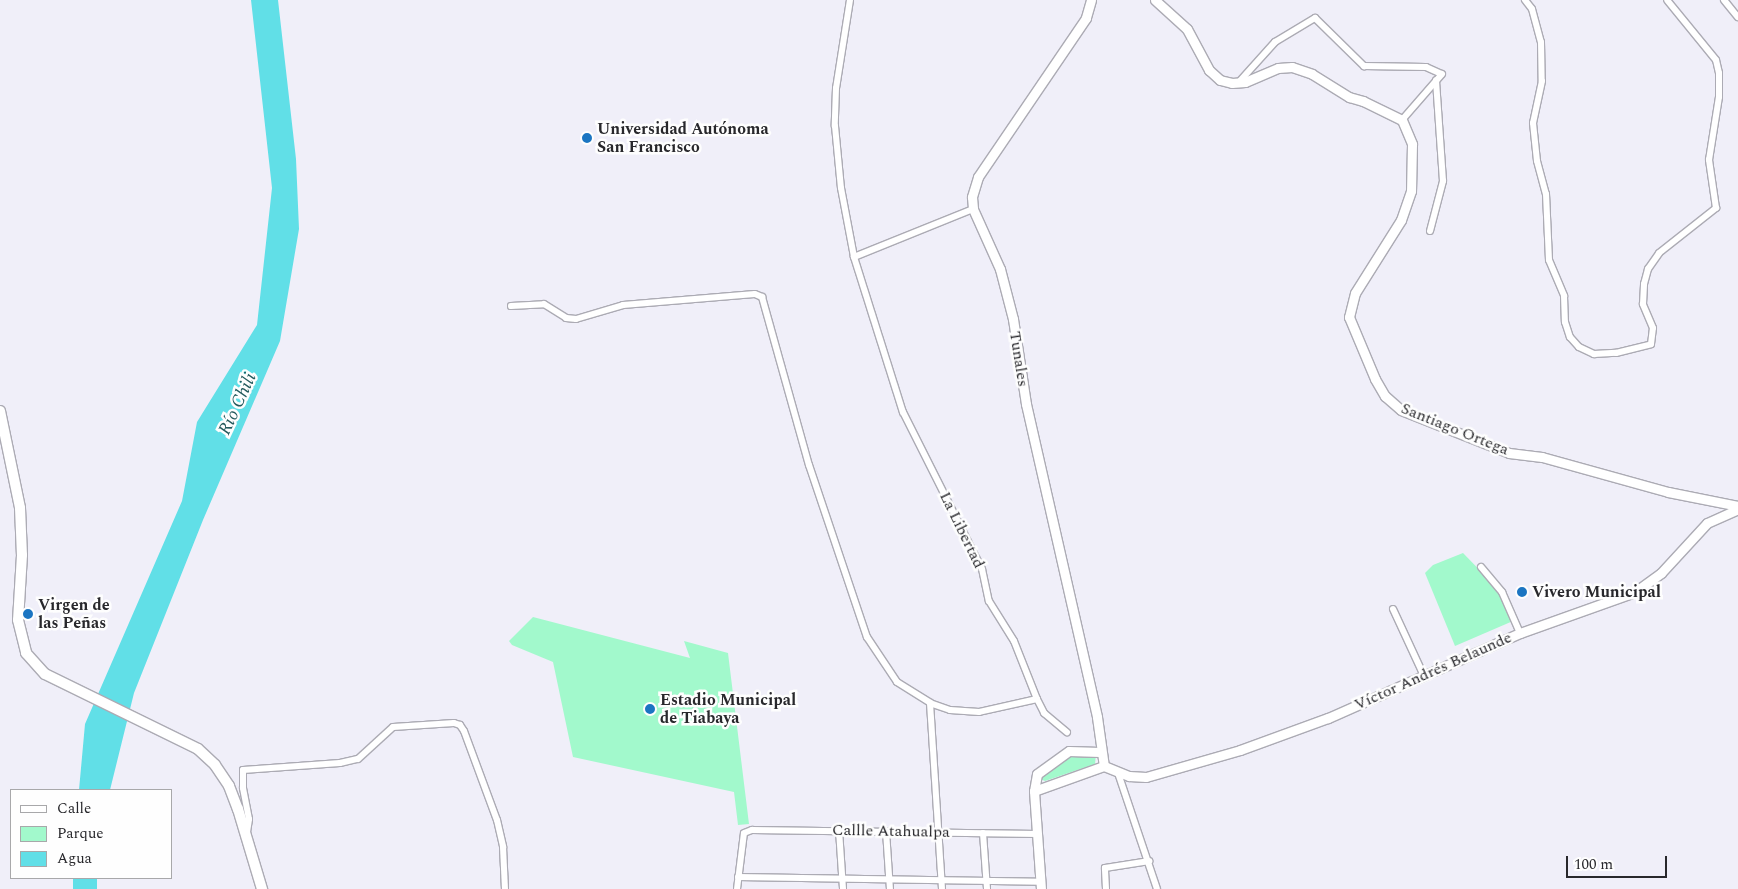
<!DOCTYPE html>
<html>
<head>
<meta charset="utf-8">
<style>
  body { margin:0 }
  #map { position:relative; width:1738px; height:889px; overflow:hidden; background:#f0eff9; font-family:Spectral,serif }
  div>[style] { position:absolute }
  .green>* { inset:0; background:#a2f9cc }
  .water>* { inset:0; background:#61dfe7; transform-origin:0 0 }
  .roads { filter:drop-shadow(1px 0 #acabb4) drop-shadow(-1px 0 #acabb4) drop-shadow(0 1px #acabb4) drop-shadow(0 -1px #acabb4) }
  .street>* { height:6px; margin:-3px; padding:0 3px; transform-origin:3px; border-radius:3px; background:#fff }
  .secondary>* { height:9px; margin:-4.5px; padding:0 4.5px; transform-origin:4.5px; border-radius:4.5px; background:#fff }
  .primary>* { height:10px; margin:-5px; padding:0 5px; transform-origin:5px; border-radius:5px; background:#fff }
  .dots>* { width:14px; height:14px; translate:-50% -50%; box-sizing:border-box; border:2px solid #fefefe; border-radius:50% }
  span { translate:-50% -50%; white-space:nowrap; text-align:center; line-height:1.15; -webkit-text-stroke:5px #fefefe; paint-order:stroke }
  .poi-label { font-size:16px; color:#28282c; font-weight:700 }
  .left { translate:0 -50%; text-align:left }
  .street-label { font-size:16px; color:#28282c }
  .water-label { font-size:18px; color:#245a5d; font-style:italic }
  .legend { position:absolute; left:10px; top:789px; width:162px; height:90px; box-sizing:border-box; background:#fefefe; border:1px solid #a8a8aa; margin:0; padding:6px 9px; list-style:none; font-size:15px; color:#28282c }
  .legend li { display:flex; align-items:center; gap:10px; height:25px }
  .legend b { width:25px; border:1px solid #a8a8aa }
  .scale { position:absolute; left:1566px; top:856px; width:101px; height:22px; box-sizing:border-box; border:2px solid #28282c; border-top:0; padding-left:6px; font-size:15px; line-height:18px; white-space:nowrap; color:#28282c; -webkit-text-stroke:4px #fefefe; paint-order:stroke }
</style>
</head>
<body>
<div id="map">
  <div class="green">
    <div style="clip-path:polygon(1463px 553px,1501px 592px,1513px 621px,1455px 646px,1425px 573px,1433px 565px)"></div>
    <div style="clip-path:polygon(533px 617px,690px 658px,684px 641px,728px 653px,749px 824px,738px 825px,734px 792px,573px 757px,553px 662px,512px 645px,509px 641px)"></div>
    <div style="clip-path:polygon(1096px 754px,1095px 764px,1045px 781px,1040px 779px,1040px 773px,1067px 755px)"></div>
  </div>
  <div class="water">
    <div style="clip-path:polygon(251px 0,278px 0,296px 159px,299px 229px,280px 341px,203px 520px,134px 693px,110px 790px,79px 790px,85px 724px,182px 501px,197px 422px,257px 325px,272px 188px)"></div>
    <div style="left:73px;top:878px;width:24px;height:11px"></div>
  </div>
  <div class="roads">
    <div class="street">
      <div style="left:850px;top:0;width:89px;rotate:99deg"></div>
      <div style="left:836px;top:88px;width:38px;rotate:92deg"></div>
      <div style="left:835px;top:126px;width:62px;rotate:84.5deg"></div>
      <div style="left:841px;top:188px;width:70px;rotate:79.3deg"></div>
      <div style="left:854px;top:257px;width:163px;rotate:72.5deg"></div>
      <div style="left:903px;top:412px;width:176px;rotate:63.3deg"></div>
      <div style="left:982px;top:569px;width:33px;rotate:78deg"></div>
      <div style="left:989px;top:601px;width:47px;rotate:58deg"></div>
      <div style="left:1014px;top:641px;width:62px;rotate:68.4deg"></div>
      <div style="left:1037px;top:699px;width:59px;rotate:167.4deg"></div>
      <div style="left:979px;top:712px;width:29px;rotate:-176deg"></div>
      <div style="left:950px;top:710px;width:21px;rotate:-161deg"></div>
      <div style="left:1525px;top:0;width:11px;rotate:52deg"></div>
      <div style="left:1532px;top:9px;width:34px;rotate:75deg"></div>
      <div style="left:1541px;top:42px;width:39px;rotate:89deg"></div>
      <div style="left:1542px;top:81px;width:43px;rotate:102.1deg"></div>
      <div style="left:1533px;top:123px;width:38px;rotate:84deg"></div>
      <div style="left:1537px;top:161px;width:34px;rotate:75deg"></div>
      <div style="left:1546px;top:194px;width:66px;rotate:87.4deg"></div>
      <div style="left:1549px;top:260px;width:39px;rotate:67deg"></div>
      <div style="left:1564px;top:296px;width:26px;rotate:88deg"></div>
      <div style="left:1565px;top:322px;width:16px;rotate:72deg"></div>
      <div style="left:1570px;top:337px;width:13px;rotate:48deg"></div>
      <div style="left:1579px;top:347px;width:17px;rotate:25deg"></div>
      <div style="left:1594px;top:354px;width:22px;rotate:-3deg"></div>
      <div style="left:1616px;top:353px;width:36px;rotate:-14deg"></div>
      <div style="left:1651px;top:344px;width:16px;rotate:-83deg"></div>
      <div style="left:1653px;top:328px;width:26px;rotate:-113deg"></div>
      <div style="left:1643px;top:304px;width:20px;rotate:-87deg"></div>
      <div style="left:1644px;top:284px;width:16px;rotate:-75deg"></div>
      <div style="left:1648px;top:269px;width:19px;rotate:-55deg"></div>
      <div style="left:1659px;top:253px;width:73px;rotate:-38.3deg"></div>
      <div style="left:1716px;top:208px;width:49px;rotate:-98.3deg"></div>
      <div style="left:1709px;top:160px;width:64px;rotate:-81deg"></div>
      <div style="left:1719px;top:97px;width:24px;rotate:-90deg"></div>
      <div style="left:1719px;top:73px;width:13px;rotate:-103deg"></div>
      <div style="left:1716px;top:60px;width:77px;rotate:-129.2deg"></div>
      <div style="left:1724px;top:0;width:22px;rotate:51deg"></div>
      <div style="left:1239px;top:82px;width:54px;rotate:-48deg"></div>
      <div style="left:1275px;top:42px;width:47px;rotate:-31deg"></div>
      <div style="left:1315px;top:18px;width:69px;rotate:44.4deg"></div>
      <div style="left:1364px;top:66px;width:62px;rotate:0.9deg"></div>
      <div style="left:1426px;top:67px;width:17px;rotate:24deg"></div>
      <div style="left:1442px;top:74px;width:61px;rotate:131deg"></div>
      <div style="left:1430px;top:231px;width:52px;rotate:-75.4deg"></div>
      <div style="left:1443px;top:181px;width:101px;rotate:-94deg"></div>
      <div style="left:854px;top:257px;width:128px;rotate:-22deg"></div>
      <div style="left:511px;top:306px;width:33px;rotate:-3deg"></div>
      <div style="left:544px;top:304px;width:26px;rotate:32deg"></div>
      <div style="left:566px;top:318px;width:10px;rotate:6deg"></div>
      <div style="left:576px;top:319px;width:49px;rotate:-16.6deg"></div>
      <div style="left:623px;top:305px;width:132px;rotate:-4.8deg"></div>
      <div style="left:755px;top:294px;width:8px;rotate:23deg"></div>
      <div style="left:762px;top:297px;width:174px;rotate:74.4deg"></div>
      <div style="left:809px;top:465px;width:182px;rotate:71.4deg"></div>
      <div style="left:867px;top:637px;width:54px;rotate:56.3deg"></div>
      <div style="left:897px;top:682px;width:39px;rotate:32deg"></div>
      <div style="left:930px;top:703px;width:186px;rotate:86.3deg"></div>
      <div style="left:1481px;top:567px;width:33px;rotate:50deg"></div>
      <div style="left:1502px;top:592px;width:45px;rotate:66.3deg"></div>
      <div style="left:1393px;top:609px;width:72px;rotate:65.2deg"></div>
      <div style="left:1037px;top:699px;width:16px;rotate:63deg"></div>
      <div style="left:1044px;top:713px;width:30px;rotate:40deg"></div>
      <div style="left:1118px;top:773px;width:122px;rotate:71.4deg"></div>
      <div style="left:839px;top:830px;width:59px;rotate:86.1deg"></div>
      <div style="left:886px;top:831px;width:58px;rotate:86.1deg"></div>
      <div style="left:247px;top:832px;width:13px;rotate:-81deg"></div>
      <div style="left:249px;top:819px;width:32px;rotate:-101deg"></div>
      <div style="left:243px;top:788px;width:18px;rotate:-90deg"></div>
      <div style="left:243px;top:770px;width:97px;rotate:-4.1deg"></div>
      <div style="left:340px;top:763px;width:18px;rotate:-13deg"></div>
      <div style="left:358px;top:759px;width:47px;rotate:-42.4deg"></div>
      <div style="left:393px;top:727px;width:61px;rotate:-3.8deg"></div>
      <div style="left:454px;top:723px;width:6px;rotate:18deg"></div>
      <div style="left:460px;top:725px;width:7px;rotate:56deg"></div>
      <div style="left:464px;top:731px;width:95px;rotate:69.7deg"></div>
      <div style="left:497px;top:820px;width:28px;rotate:77deg"></div>
      <div style="left:503px;top:847px;width:42px;rotate:87.3deg"></div>
      <div style="left:983px;top:833px;width:56px;rotate:85.9deg"></div>
      <div style="left:738px;top:877px;width:302px;rotate:0.9deg"></div>
      <div style="left:737px;top:889px;width:56px;rotate:-82.9deg"></div>
      <div style="left:744px;top:833px;width:9px;rotate:-21deg"></div>
      <div style="left:752px;top:830px;width:286px;rotate:0.8deg"></div>
      <div style="left:1106px;top:889px;width:21px;rotate:-93deg"></div>
      <div style="left:1105px;top:868px;width:45px;rotate:-9deg"></div>
    </div>
    <div class="secondary">
      <div style="left:1091px;top:0;width:19px;rotate:106deg"></div>
      <div style="left:1086px;top:18px;width:192px;rotate:124.2deg"></div>
      <div style="left:978px;top:177px;width:21px;rotate:107deg"></div>
      <div style="left:972px;top:197px;width:12px;rotate:85deg"></div>
      <div style="left:973px;top:209px;width:66px;rotate:65.8deg"></div>
      <div style="left:1000px;top:269px;width:52px;rotate:75.4deg"></div>
      <div style="left:1013px;top:319px;width:86px;rotate:81.3deg"></div>
      <div style="left:1026px;top:404px;width:321px;rotate:77.2deg"></div>
      <div style="left:1097px;top:717px;width:49px;rotate:81.9deg"></div>
      <div style="left:1155px;top:0;width:43px;rotate:42.2deg"></div>
      <div style="left:1187px;top:29px;width:47px;rotate:61.8deg"></div>
      <div style="left:1209px;top:70px;width:15px;rotate:42deg"></div>
      <div style="left:1220px;top:80px;width:12px;rotate:14deg"></div>
      <div style="left:1232px;top:83px;width:13px;rotate:-4deg"></div>
      <div style="left:1245px;top:82px;width:36px;rotate:-23deg"></div>
      <div style="left:1278px;top:68px;width:14px;rotate:-4deg"></div>
      <div style="left:1292px;top:67px;width:21px;rotate:19deg"></div>
      <div style="left:1312px;top:74px;width:44px;rotate:31.9deg"></div>
      <div style="left:1349px;top:97px;width:15px;rotate:16deg"></div>
      <div style="left:1363px;top:101px;width:43px;rotate:26deg"></div>
      <div style="left:1402px;top:120px;width:26px;rotate:67deg"></div>
      <div style="left:1412px;top:144px;width:47px;rotate:91.2deg"></div>
      <div style="left:1411px;top:191px;width:31px;rotate:109deg"></div>
      <div style="left:1401px;top:220px;width:86px;rotate:122.2deg"></div>
      <div style="left:1355px;top:293px;width:25px;rotate:104deg"></div>
      <div style="left:1349px;top:317px;width:67px;rotate:67.2deg"></div>
      <div style="left:1375px;top:379px;width:20px;rotate:60deg"></div>
      <div style="left:1385px;top:396px;width:21px;rotate:41deg"></div>
      <div style="left:1401px;top:410px;width:116px;rotate:21.7deg"></div>
      <div style="left:1509px;top:453px;width:33px;rotate:7deg"></div>
      <div style="left:1542px;top:457px;width:131px;rotate:15.5deg"></div>
      <div style="left:1668px;top:492px;width:71px;rotate:11.3deg"></div>
      <div style="left:1104px;top:766px;width:27px;rotate:22deg"></div>
      <div style="left:1129px;top:776px;width:17px;rotate:3deg"></div>
      <div style="left:1146px;top:777px;width:98px;rotate:-16deg"></div>
      <div style="left:1240px;top:750px;width:94px;rotate:-20deg"></div>
      <div style="left:1328px;top:718px;width:210px;rotate:-23.9deg"></div>
      <div style="left:1520px;top:633px;width:122px;rotate:-19.6deg"></div>
      <div style="left:1635px;top:592px;width:32px;rotate:-36deg"></div>
      <div style="left:1661px;top:573px;width:68px;rotate:-47.4deg"></div>
      <div style="left:1707px;top:523px;width:34px;rotate:-24deg"></div>
      <div style="left:1034px;top:791px;width:74px;rotate:-19.7deg"></div>
      <div style="left:1041px;top:889px;width:98px;rotate:-94.1deg"></div>
      <div style="left:1034px;top:791px;width:17px;rotate:-80deg"></div>
      <div style="left:1037px;top:774px;width:39px;rotate:-36deg"></div>
      <div style="left:1069px;top:751px;width:31px;rotate:2deg"></div>
    </div>
    <div class="primary">
      <div style="left:0;top:411px;width:99px;rotate:78.3deg"></div>
      <div style="left:20px;top:508px;width:47px;rotate:87.6deg"></div>
      <div style="left:22px;top:555px;width:65px;rotate:93.5deg"></div>
      <div style="left:18px;top:620px;width:34px;rotate:76deg"></div>
      <div style="left:26px;top:653px;width:28px;rotate:48deg"></div>
      <div style="left:45px;top:674px;width:170px;rotate:26.1deg"></div>
      <div style="left:198px;top:749px;width:23px;rotate:43deg"></div>
      <div style="left:215px;top:765px;width:25px;rotate:56deg"></div>
      <div style="left:229px;top:786px;width:25px;rotate:69deg"></div>
      <div style="left:238px;top:809px;width:84px;rotate:73.3deg"></div>
    </div>
  </div>
  <div class="dots">
    <div style="left:587px;top:138px;background:#1b75c2"></div>
    <div style="left:1522px;top:592px;background:#1b75c2"></div>
    <div style="left:28px;top:614px;background:#1b75c2"></div>
    <div style="left:650px;top:709px;background:#1b75c2"></div>
  </div>
  <div class="poi-label">
    <span class="left" style="left:597px;top:138px">Universidad Autónoma<br>San Francisco</span>
    <span class="left" style="left:1532px;top:592px">Vivero Municipal</span>
    <span class="left" style="left:38px;top:614px">Virgen de<br>las Peñas</span>
    <span class="left" style="left:660px;top:709px">Estadio Municipal<br>de Tiabaya</span>
  </div>
  <div class="street-label">
    <span style="left:1019px;top:359px;rotate:81deg">Tunales</span>
    <span style="left:1455px;top:429px;rotate:22deg">Santiago Ortega</span>
    <span style="left:962px;top:530px;rotate:64deg">La Libertad</span>
    <span style="left:1433px;top:671px;rotate:-24deg">Víctor Andrés Belaunde</span>
    <span style="left:891px;top:831px;rotate:1deg">Callle Atahualpa</span>
  </div>
  <div class="water-label">
    <span style="left:238px;top:404px;rotate:-65deg">Río Chili</span>
  </div>
  <ul class="legend">
  <li><b style="height:6px;background:#fff"></b>Calle</li>
  <li><b style="height:14px;background:#a2f9cc"></b>Parque</li>
  <li><b style="height:14px;background:#61dfe7"></b>Agua</li>
  </ul>
  <div class="scale">100 m</div>
</div>
</body>
</html>
